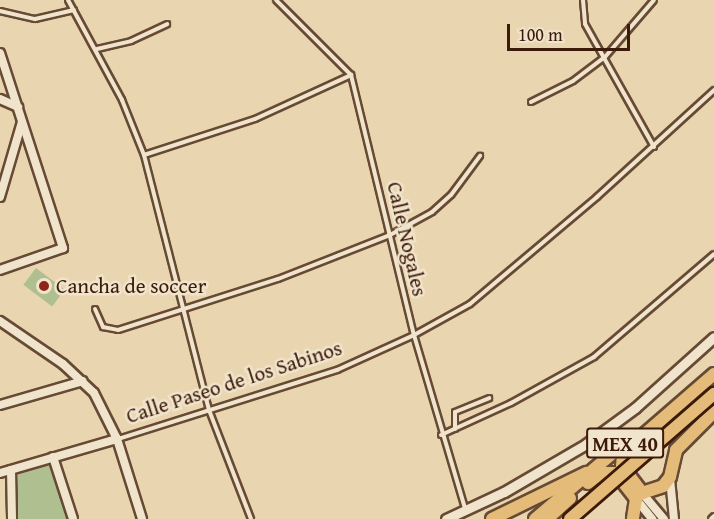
<!DOCTYPE html>
<html>
<head>
<meta charset="utf-8">
<style>
  body { margin:0 }
  #map { position:relative; width:714px; height:519px; overflow:hidden; background:#e9d6b0; font-family:"Gentium Book Plus",serif }
  div>[style] { position:absolute }
  .green>* { inset:0; background:#b0bf90; transform-origin:0 0 }
  .roads { filter:drop-shadow(2px 0 #674a34) drop-shadow(-2px 0 #674a34) drop-shadow(0 2px #674a34) drop-shadow(0 -2px #674a34) }
  .service>* { height:4px; margin:-2px; padding:0 2px; transform-origin:2px; border-radius:2px; background:#f1e4cc }
  .minor>* { height:8px; margin:-4px; padding:0 4px; transform-origin:4px; border-radius:4px; background:#f1e4cc }
  .tertiary>* { height:9px; margin:-4.5px; padding:0 4.5px; transform-origin:4.5px; border-radius:4.5px; background:#f1e4cc }
  .primary>* { height:12px; margin:-6px; padding:0 6px; transform-origin:6px; border-radius:6px; background:#e4bb78 }
  .trunk>* { height:12px; margin:-6px; padding:0 6px; transform-origin:6px; border-radius:6px; background:#e4bb78 }
  .bridges { filter:drop-shadow(2px 0 #3c1b0b) drop-shadow(-2px 0 #3c1b0b) drop-shadow(0 2px #3c1b0b) drop-shadow(0 -2px #3c1b0b) }
  .trunk-bridge>* { height:12px; margin:-6px; padding:0 6px; transform-origin:6px; border-radius:6px; background:#e4bb78 }
  .dots>* { width:16px; height:16px; translate:-50% -50%; box-sizing:border-box; border:3px solid #f1e4cc; border-radius:50% }
  span { translate:-50% -50%; white-space:nowrap; text-align:center; line-height:1.15; -webkit-text-stroke:5px #f1e4cc; paint-order:stroke }
  .shield-label span { padding:2px 4px; background:#f1e4cc; border:2px solid; border-radius:4px; -webkit-text-stroke-width:0 }
  .shield-label { font-size:20px; color:#3c1b0b; font-weight:700 }
  .street-label { font-size:21px; color:#3c1b0b }
  .poi-label { font-size:21px; color:#3c1b0b }
  .left { translate:0 -50%; text-align:left }
  .scale { position:absolute; left:507px; top:24px; width:123px; height:27px; box-sizing:border-box; border:3px solid #3c1b0b; border-top:0; padding-left:8px; font-size:18px; line-height:21px; white-space:nowrap; color:#3c1b0b; -webkit-text-stroke:4px #f1e4cc; paint-order:stroke }
</style>
</head>
<body>
<div id="map">
  <div class="green">
    <div style="left:36px;top:268px;width:36px;height:21px;rotate:37deg"></div>
    <div style="clip-path:polygon(51px 463px,69px 519px,15px 519px,15px 473px)"></div>
  </div>
  <div class="roads">
    <div class="service">
      <div style="left:68px;top:0;width:114px;rotate:61.6deg"></div>
      <div style="left:122px;top:100px;width:59px;rotate:68.2deg"></div>
      <div style="left:144px;top:155px;width:263px;rotate:75.7deg"></div>
      <div style="left:209px;top:410px;width:117px;rotate:68.9deg"></div>
      <div style="left:276px;top:0;width:106px;rotate:45deg"></div>
      <div style="left:351px;top:75px;width:268px;rotate:76.4deg"></div>
      <div style="left:414px;top:335px;width:180px;rotate:73.6deg"></div>
      <div style="left:583px;top:0;width:24px;rotate:85deg"></div>
      <div style="left:585px;top:24px;width:141px;rotate:60.7deg"></div>
      <div style="left:0;top:11px;width:36px;rotate:13deg"></div>
      <div style="left:35px;top:19px;width:40px;rotate:-13deg"></div>
      <div style="left:97px;top:49px;width:35px;rotate:-13deg"></div>
      <div style="left:131px;top:41px;width:40px;rotate:-25deg"></div>
      <div style="left:531px;top:102px;width:47px;rotate:-26.6deg"></div>
      <div style="left:573px;top:81px;width:40px;rotate:-37deg"></div>
      <div style="left:605px;top:57px;width:75px;rotate:-49.3deg"></div>
      <div style="left:144px;top:155px;width:117px;rotate:-18deg"></div>
      <div style="left:255px;top:119px;width:106px;rotate:-24.6deg"></div>
      <div style="left:95px;top:309px;width:20px;rotate:66deg"></div>
      <div style="left:103px;top:327px;width:15px;rotate:11deg"></div>
      <div style="left:118px;top:330px;width:168px;rotate:-17.7deg"></div>
      <div style="left:278px;top:279px;width:120px;rotate:-21.4deg"></div>
      <div style="left:390px;top:235px;width:48px;rotate:-28.7deg"></div>
      <div style="left:432px;top:212px;width:25px;rotate:-42deg"></div>
      <div style="left:451px;top:195px;width:49px;rotate:-53.4deg"></div>
      <div style="left:455px;top:429px;width:17px;rotate:-90deg"></div>
      <div style="left:455px;top:412px;width:37px;rotate:-22deg"></div>
      <div style="left:441px;top:435px;width:77px;rotate:-24.6deg"></div>
      <div style="left:511px;top:403px;width:95px;rotate:-29deg"></div>
      <div style="left:594px;top:357px;width:158px;rotate:-40.6deg"></div>
      <div style="left:118px;top:439px;width:230px;rotate:-17.5deg"></div>
      <div style="left:337px;top:370px;width:85px;rotate:-24.4deg"></div>
      <div style="left:414px;top:335px;width:64px;rotate:-29deg"></div>
      <div style="left:470px;top:304px;width:166px;rotate:-40.1deg"></div>
      <div style="left:597px;top:197px;width:159px;rotate:-42.4deg"></div>
      <div style="left:711px;top:519px;width:4px;rotate:-45deg"></div>
    </div>
    <div class="minor">
      <div style="left:0;top:53px;width:205px;rotate:72.1deg"></div>
      <div style="left:63px;top:248px;width:67px;rotate:160.8deg"></div>
      <div style="left:0;top:99px;width:20px;rotate:24deg"></div>
      <div style="left:0;top:197px;width:78px;rotate:-73.7deg"></div>
      <div style="left:0;top:321px;width:76px;rotate:34.3deg"></div>
      <div style="left:63px;top:364px;width:42px;rotate:43.1deg"></div>
      <div style="left:94px;top:393px;width:51px;rotate:63.4deg"></div>
      <div style="left:117px;top:439px;width:84px;rotate:72.6deg"></div>
      <div style="left:0;top:405px;width:86px;rotate:-16.1deg"></div>
      <div style="left:53px;top:457px;width:65px;rotate:72.1deg"></div>
      <div style="left:11px;top:470px;width:49px;rotate:88.8deg"></div>
      <div style="left:0;top:473px;width:122px;rotate:-16.2deg"></div>
      <div style="left:670px;top:479px;width:40px;rotate:84.3deg"></div>
      <div style="left:642px;top:493px;width:34px;rotate:50deg"></div>
      <div style="left:636px;top:499px;width:26px;rotate:51deg"></div>
    </div>
    <div class="tertiary">
      <div style="left:446px;top:519px;width:64px;rotate:-25deg"></div>
      <div style="left:504px;top:492px;width:95px;rotate:-30.3deg"></div>
      <div style="left:586px;top:444px;width:61px;rotate:-36.3deg"></div>
      <div style="left:635px;top:408px;width:106px;rotate:-41.9deg"></div>
    </div>
    <div class="primary">
      <div style="left:492px;top:519px;width:105px;rotate:-26.1deg"></div>
    </div>
    <div class="trunk">
      <div style="left:714px;top:374px;width:121px;rotate:139deg"></div>
      <div style="left:623px;top:453px;width:13px;rotate:94deg"></div>
      <div style="left:622px;top:466px;width:34px;rotate:53deg"></div>
      <div style="left:642px;top:493px;width:22px;rotate:-18deg"></div>
      <div style="left:663px;top:486px;width:11px;rotate:-52deg"></div>
      <div style="left:670px;top:477px;width:28px;rotate:-77deg"></div>
      <div style="left:676px;top:450px;width:54px;rotate:-45deg"></div>
      <div style="left:588px;top:483px;width:16px;rotate:-38deg"></div>
      <div style="left:601px;top:473px;width:15px"></div>
      <div style="left:616px;top:473px;width:33px;rotate:52deg"></div>
      <div style="left:636px;top:499px;width:20px;rotate:99deg"></div>
      <div style="left:535px;top:519px;width:121px;rotate:-40.3deg"></div>
      <div style="left:547px;top:519px;width:31px;rotate:-42deg"></div>
    </div>
  </div>
  <div class="bridges">
    <div class="trunk-bridge">
      <div style="left:570px;top:519px;width:191px;rotate:-41deg"></div>
    </div>
  </div>
  <div class="dots">
    <div style="left:44px;top:286px;background:#8f2418"></div>
  </div>
  <div class="shield-label">
    <span style="left:625px;top:443px">MEX 40</span>
  </div>
  <div class="street-label">
    <span style="left:407px;top:239px;rotate:77deg">Calle Nogales</span>
    <span style="left:234px;top:382px;rotate:-18deg">Calle Paseo de los Sabinos</span>
  </div>
  <div class="poi-label">
    <span class="left" style="left:56px;top:286px">Cancha de soccer</span>
  </div>
  <div class="scale">100 m</div>
</div>
</body>
</html>
